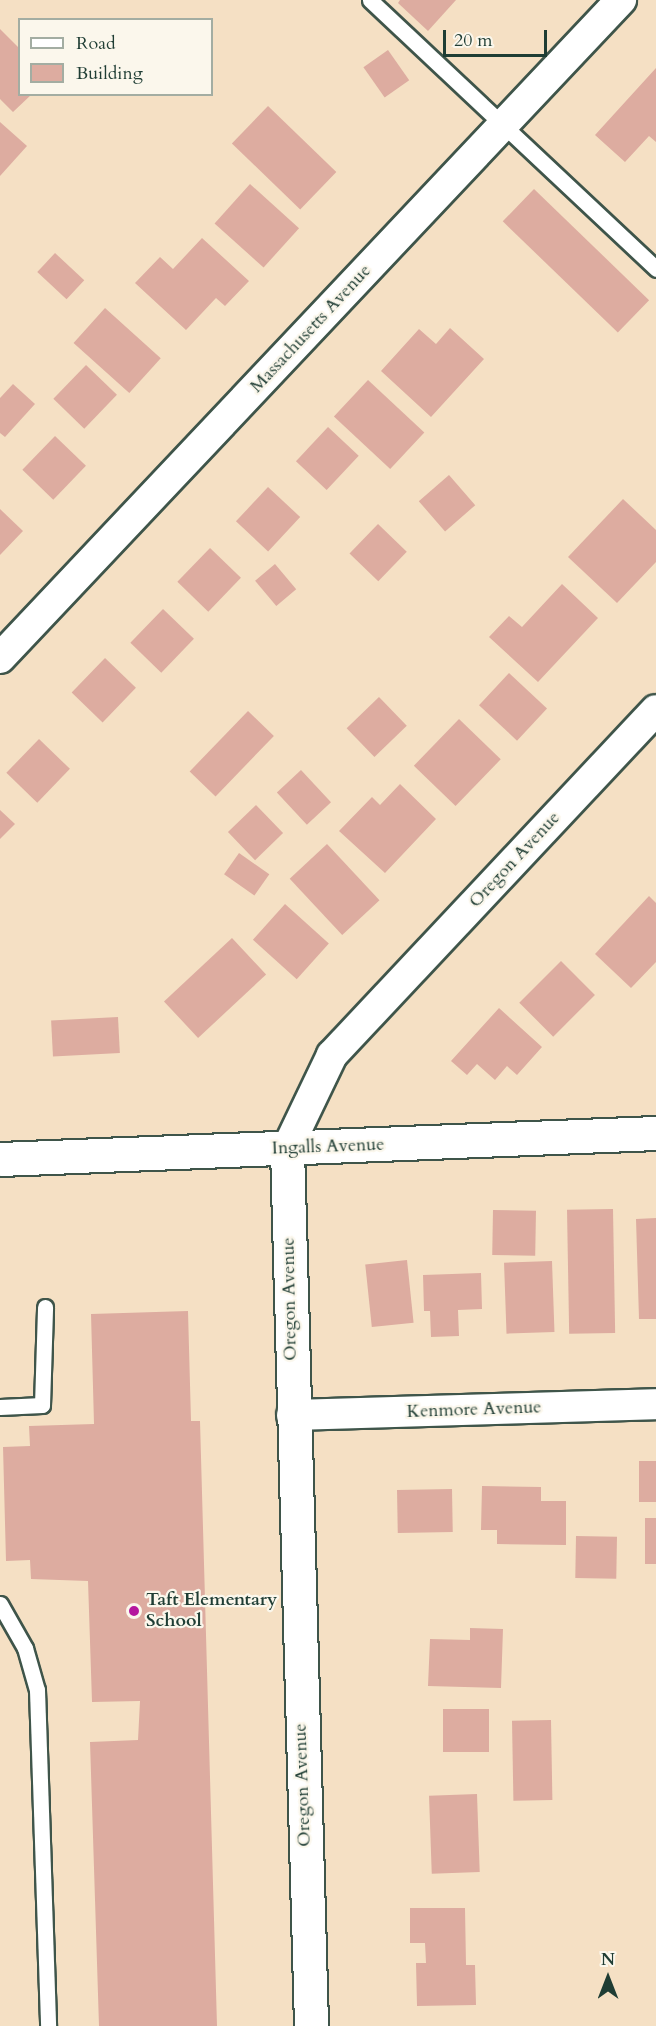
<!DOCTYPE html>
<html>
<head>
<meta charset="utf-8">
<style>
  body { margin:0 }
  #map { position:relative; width:656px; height:2026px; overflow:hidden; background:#f5e0c4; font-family:Cardo,serif }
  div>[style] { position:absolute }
  .building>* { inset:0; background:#ddaca0; transform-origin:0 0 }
  .roads { filter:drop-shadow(2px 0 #3f554a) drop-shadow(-2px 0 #3f554a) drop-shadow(0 2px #3f554a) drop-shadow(0 -2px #3f554a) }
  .service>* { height:15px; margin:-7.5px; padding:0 7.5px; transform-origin:7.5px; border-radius:7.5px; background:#fff }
  .minor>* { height:30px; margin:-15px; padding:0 15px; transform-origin:15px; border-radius:15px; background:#fff }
  .tertiary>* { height:33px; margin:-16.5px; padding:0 16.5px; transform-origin:16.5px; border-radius:16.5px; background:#fff }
  .dots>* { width:16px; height:16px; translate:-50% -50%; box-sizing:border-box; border:3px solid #fbf7ec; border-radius:50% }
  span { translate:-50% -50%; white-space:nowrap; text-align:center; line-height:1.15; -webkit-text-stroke:4.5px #fbf7ec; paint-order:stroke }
  .street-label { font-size:18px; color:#1f3d34 }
  .poi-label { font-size:18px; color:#1f3d34; font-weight:700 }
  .left { translate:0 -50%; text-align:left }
  .legend { position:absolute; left:18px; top:18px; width:195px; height:78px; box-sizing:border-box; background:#fbf7ec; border:2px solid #a3ada2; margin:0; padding:8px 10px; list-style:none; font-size:18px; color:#1f3d34 }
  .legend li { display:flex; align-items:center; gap:12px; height:30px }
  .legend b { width:30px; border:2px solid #a3ada2 }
  .north { position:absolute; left:578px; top:1948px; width:60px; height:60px; -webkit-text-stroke:4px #fbf7ec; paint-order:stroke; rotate:0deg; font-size:16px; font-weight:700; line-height:24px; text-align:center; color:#1f3d34 }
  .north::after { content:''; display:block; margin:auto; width:21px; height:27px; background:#1f3d34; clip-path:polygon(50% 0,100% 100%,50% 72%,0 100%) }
  .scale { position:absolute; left:443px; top:30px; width:104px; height:27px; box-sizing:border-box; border:3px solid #1f3d34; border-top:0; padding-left:8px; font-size:18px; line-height:21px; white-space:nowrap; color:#1f3d34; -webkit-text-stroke:4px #fbf7ec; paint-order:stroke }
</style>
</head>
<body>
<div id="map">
  <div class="building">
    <div style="clip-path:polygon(400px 0,456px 0,428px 31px,398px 3px)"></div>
    <div style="clip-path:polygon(0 29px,20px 49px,20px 94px,32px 94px,13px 112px,0 99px)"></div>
    <div style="left:388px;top:50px;width:37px;height:30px;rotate:55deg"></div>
    <div style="clip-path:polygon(656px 68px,656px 142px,649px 136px,625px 162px,595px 135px)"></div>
    <div style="left:268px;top:106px;width:95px;height:52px;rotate:44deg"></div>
    <div style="clip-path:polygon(0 122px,27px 146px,0 176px)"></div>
    <div style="left:250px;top:184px;width:66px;height:53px;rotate:42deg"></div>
    <div style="left:534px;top:189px;width:160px;height:45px;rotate:44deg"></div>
    <div style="clip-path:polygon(202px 238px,249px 281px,225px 306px,216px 298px,186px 330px,135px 283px,160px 257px,173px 269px)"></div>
    <div style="left:55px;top:253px;width:40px;height:26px;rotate:43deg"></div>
    <div style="left:105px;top:308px;width:75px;height:47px;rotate:42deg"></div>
    <div style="clip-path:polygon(450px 328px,484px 359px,431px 417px,381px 371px,419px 329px,436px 344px)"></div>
    <div style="left:86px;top:365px;width:43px;height:47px;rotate:44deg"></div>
    <div style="left:368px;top:380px;width:77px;height:50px;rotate:43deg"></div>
    <div style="clip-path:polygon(13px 384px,35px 404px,5px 437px,0 433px,0 398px)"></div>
    <div style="left:328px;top:427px;width:42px;height:47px;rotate:43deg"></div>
    <div style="left:55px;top:436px;width:43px;height:47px;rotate:44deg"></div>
    <div style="left:449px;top:475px;width:40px;height:40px;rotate:49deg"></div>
    <div style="left:268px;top:487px;width:44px;height:47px;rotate:43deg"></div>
    <div style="clip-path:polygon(623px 499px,656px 530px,656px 562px,617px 603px,568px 557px)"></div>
    <div style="clip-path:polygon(0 509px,23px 531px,0 555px)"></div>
    <div style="left:378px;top:524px;width:40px;height:41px;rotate:44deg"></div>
    <div style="left:210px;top:548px;width:43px;height:47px;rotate:44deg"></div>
    <div style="left:275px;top:564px;width:33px;height:26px;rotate:50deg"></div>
    <div style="clip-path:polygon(562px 584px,598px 618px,538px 682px,489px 637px,509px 616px,522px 627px)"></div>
    <div style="left:163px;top:609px;width:43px;height:47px;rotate:44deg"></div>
    <div style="left:105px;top:658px;width:43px;height:48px;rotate:44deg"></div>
    <div style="left:509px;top:673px;width:52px;height:44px;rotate:43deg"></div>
    <div style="left:379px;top:697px;width:40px;height:45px;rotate:46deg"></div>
    <div style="left:248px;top:711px;width:36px;height:84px;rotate:44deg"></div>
    <div style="left:459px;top:719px;width:58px;height:65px;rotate:44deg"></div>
    <div style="left:39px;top:739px;width:43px;height:47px;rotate:44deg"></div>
    <div style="left:301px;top:770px;width:44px;height:33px;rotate:47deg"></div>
    <div style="clip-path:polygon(400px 784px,436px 819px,385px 873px,339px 831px,372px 797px,380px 805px)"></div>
    <div style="left:256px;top:805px;width:39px;height:39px;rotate:46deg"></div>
    <div style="clip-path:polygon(0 810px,15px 824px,0 839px)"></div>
    <div style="left:327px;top:844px;width:77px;height:51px;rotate:47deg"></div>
    <div style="left:239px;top:853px;width:37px;height:26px;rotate:35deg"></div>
    <div style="clip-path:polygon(649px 896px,656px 903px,656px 962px,631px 988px,595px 954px)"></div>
    <div style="left:285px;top:904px;width:59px;height:48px;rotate:42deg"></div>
    <div style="left:232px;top:938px;width:50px;height:93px;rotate:47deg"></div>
    <div style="left:561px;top:961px;width:48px;height:59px;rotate:45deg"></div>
    <div style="clip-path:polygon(499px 1008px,542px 1047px,517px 1075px,507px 1066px,495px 1080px,477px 1064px,467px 1075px,451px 1061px)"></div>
    <div style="left:118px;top:1017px;width:36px;height:67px;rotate:87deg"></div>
    <div style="left:613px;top:1209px;width:124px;height:46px;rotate:89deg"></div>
    <div style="left:493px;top:1210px;width:43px;height:45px;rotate:1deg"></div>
    <div style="clip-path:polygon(656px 1218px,656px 1319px,639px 1319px,636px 1219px)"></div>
    <div style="left:407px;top:1260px;width:63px;height:42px;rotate:84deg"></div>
    <div style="left:552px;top:1261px;width:71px;height:48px;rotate:88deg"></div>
    <div style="clip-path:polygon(481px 1273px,482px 1309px,458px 1310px,459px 1336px,431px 1337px,430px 1311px,424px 1311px,423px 1275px)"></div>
    <div style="clip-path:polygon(188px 1311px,191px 1421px,200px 1421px,217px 2026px,99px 2026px,90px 1742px,138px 1740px,140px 1701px,92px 1702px,88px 1581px,31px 1579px,30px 1560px,6px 1561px,3px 1447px,30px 1446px,29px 1426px,94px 1424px,91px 1314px)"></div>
    <div style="left:656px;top:1461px;width:41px;height:17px;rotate:90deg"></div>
    <div style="clip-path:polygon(482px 1486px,541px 1487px,541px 1501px,566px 1501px,566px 1545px,497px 1544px,497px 1530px,481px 1530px)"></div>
    <div style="left:452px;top:1489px;width:43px;height:55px;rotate:89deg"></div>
    <div style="left:645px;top:1518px;width:11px;height:46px"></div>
    <div style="left:576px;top:1536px;width:41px;height:42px;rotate:1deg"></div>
    <div style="clip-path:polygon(470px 1628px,503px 1629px,501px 1688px,428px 1686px,430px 1639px,470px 1640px)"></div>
    <div style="left:443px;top:1709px;width:46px;height:43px"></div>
    <div style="left:551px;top:1720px;width:80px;height:39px;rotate:89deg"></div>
    <div style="left:477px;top:1794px;width:78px;height:48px;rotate:88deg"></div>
    <div style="clip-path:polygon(410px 1908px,465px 1908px,466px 1965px,475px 1965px,476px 2005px,417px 2006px,416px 1963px,426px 1963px,425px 1943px,410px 1943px)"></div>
  </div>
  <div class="roads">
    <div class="service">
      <div style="left:370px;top:0;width:393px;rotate:43.2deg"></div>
      <div style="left:0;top:1407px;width:42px;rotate:-2.7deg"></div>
      <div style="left:42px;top:1405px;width:98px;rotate:-88.2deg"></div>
      <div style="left:0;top:1604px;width:51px;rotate:60.4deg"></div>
      <div style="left:25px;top:1648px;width:44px;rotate:74.1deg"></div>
      <div style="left:37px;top:1690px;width:336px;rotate:88.1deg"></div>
    </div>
    <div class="minor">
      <div style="left:0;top:658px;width:905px;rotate:-46.66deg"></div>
      <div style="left:287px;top:1149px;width:104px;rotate:-64.4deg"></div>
      <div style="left:332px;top:1055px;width:473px;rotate:-46.8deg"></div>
      <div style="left:292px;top:1415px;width:364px;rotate:-1.7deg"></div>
    </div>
    <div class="tertiary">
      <div style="left:287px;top:1149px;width:877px;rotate:88.43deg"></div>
      <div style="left:0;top:1159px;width:657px;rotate:-2.27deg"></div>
    </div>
  </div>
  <div class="dots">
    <div style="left:134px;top:1611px;background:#b5179e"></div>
  </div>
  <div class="street-label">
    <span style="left:311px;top:329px;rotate:-47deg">Massachusetts Avenue</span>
    <span style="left:515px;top:860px;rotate:-47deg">Oregon Avenue</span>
    <span style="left:328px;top:1147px;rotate:-2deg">Ingalls Avenue</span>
    <span style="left:290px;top:1299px;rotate:-91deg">Oregon Avenue</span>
    <span style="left:474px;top:1410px;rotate:-2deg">Kenmore Avenue</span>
    <span style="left:303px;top:1785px;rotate:-92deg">Oregon Avenue</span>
  </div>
  <div class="poi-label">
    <span class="left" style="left:146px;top:1611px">Taft Elementary<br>School</span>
  </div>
  <ul class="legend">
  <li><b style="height:8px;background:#fff"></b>Road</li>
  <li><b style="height:16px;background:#ddaca0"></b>Building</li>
  </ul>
  <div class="north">N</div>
  <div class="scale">20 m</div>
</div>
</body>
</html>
